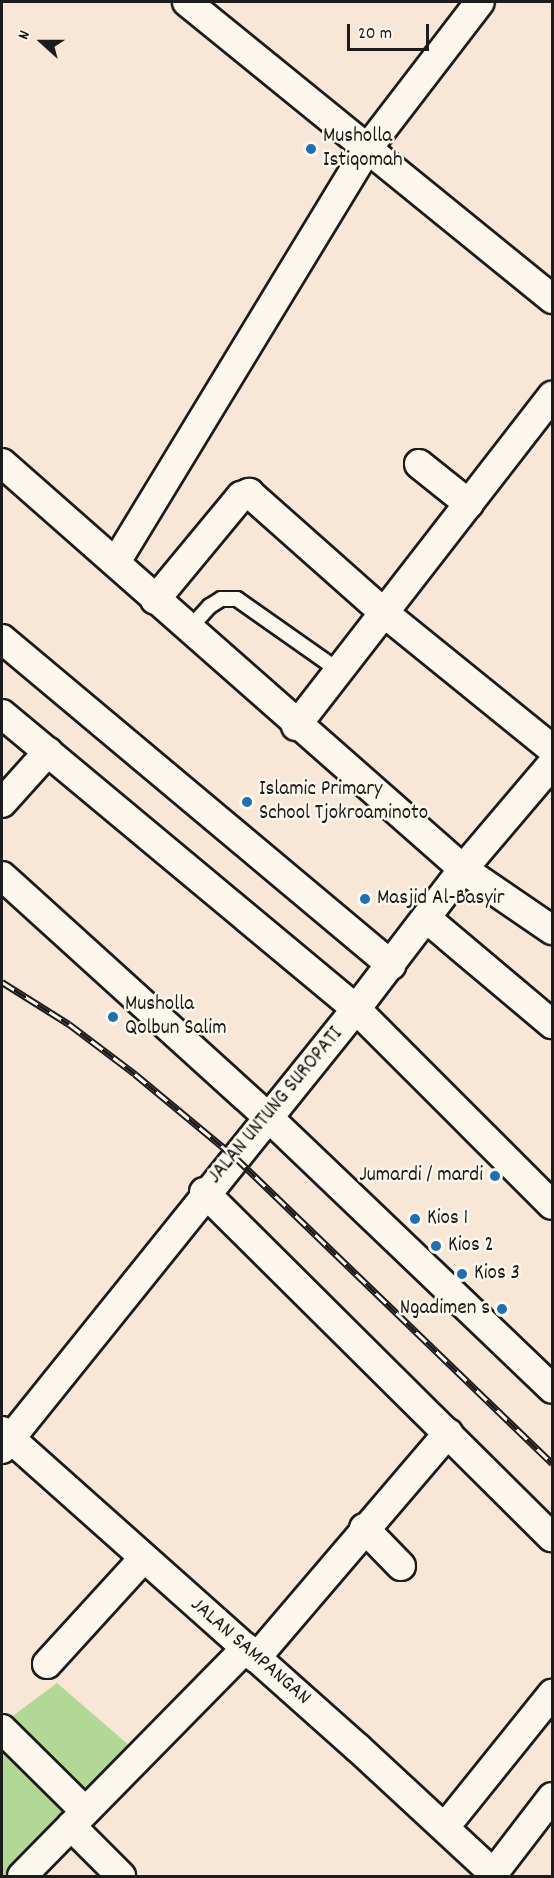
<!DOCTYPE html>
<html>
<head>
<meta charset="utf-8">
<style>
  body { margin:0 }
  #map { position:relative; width:554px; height:1878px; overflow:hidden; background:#f8e6d6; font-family:Dekko,sans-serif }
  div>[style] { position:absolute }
  .green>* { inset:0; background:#b1d895 }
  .roads { filter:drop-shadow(2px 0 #1c1c1c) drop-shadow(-2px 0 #1c1c1c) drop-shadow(0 2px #1c1c1c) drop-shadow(0 -2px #1c1c1c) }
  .service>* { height:14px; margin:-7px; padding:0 7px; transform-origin:7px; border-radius:7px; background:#fbf7ec }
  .minor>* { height:28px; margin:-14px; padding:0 14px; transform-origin:14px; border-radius:14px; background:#fbf7ec }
  .rail>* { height:7px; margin-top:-3.5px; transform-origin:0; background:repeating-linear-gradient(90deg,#fbf7ec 0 14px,#1c1c1c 0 28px); box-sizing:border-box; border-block:2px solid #1c1c1c }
  .dots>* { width:16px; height:16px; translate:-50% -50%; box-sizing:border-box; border:3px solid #fbf7ec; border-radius:50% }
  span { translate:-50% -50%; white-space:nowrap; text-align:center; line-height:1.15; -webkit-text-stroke:5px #fbf7ec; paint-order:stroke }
  .poi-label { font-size:21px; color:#1c1c1c }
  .left { translate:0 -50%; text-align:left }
  .right { translate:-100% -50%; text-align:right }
  .street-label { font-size:21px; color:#1c1c1c }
  .frame { position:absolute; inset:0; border:3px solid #1c1c1c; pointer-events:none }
  .north { position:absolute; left:12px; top:12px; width:60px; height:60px; -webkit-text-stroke:4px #fbf7ec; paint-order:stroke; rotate:291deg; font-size:16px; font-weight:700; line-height:24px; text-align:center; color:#1c1c1c }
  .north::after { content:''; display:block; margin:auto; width:21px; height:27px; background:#1c1c1c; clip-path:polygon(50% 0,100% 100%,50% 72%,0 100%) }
  .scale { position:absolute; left:347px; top:24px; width:82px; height:27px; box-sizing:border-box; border:3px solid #1c1c1c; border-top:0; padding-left:8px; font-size:18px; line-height:21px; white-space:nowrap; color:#1c1c1c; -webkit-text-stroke:4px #fbf7ec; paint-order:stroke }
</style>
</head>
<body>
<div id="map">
  <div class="green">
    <div style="clip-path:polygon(57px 1683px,145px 1759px,18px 1876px,2px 1876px,2px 1724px)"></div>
  </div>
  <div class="roads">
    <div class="service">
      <div style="left:189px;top:629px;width:31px;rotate:-48deg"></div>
      <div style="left:210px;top:606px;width:13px;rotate:-32deg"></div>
      <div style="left:221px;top:599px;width:16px"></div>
      <div style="left:237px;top:599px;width:123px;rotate:35.1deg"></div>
    </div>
    <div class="minor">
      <div style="left:187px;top:2px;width:471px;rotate:39.1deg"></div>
      <div style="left:2px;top:463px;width:614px;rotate:41.37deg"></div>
      <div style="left:463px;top:869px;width:108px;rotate:34.4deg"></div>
      <div style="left:419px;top:464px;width:64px;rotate:38.7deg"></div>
      <div style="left:116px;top:562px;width:483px;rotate:-58.7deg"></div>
      <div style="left:367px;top:149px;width:185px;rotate:-52.5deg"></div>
      <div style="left:155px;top:600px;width:135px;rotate:-50.4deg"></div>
      <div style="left:241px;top:496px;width:9px;rotate:-21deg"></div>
      <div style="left:249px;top:493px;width:179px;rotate:41.6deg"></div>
      <div style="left:383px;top:612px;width:218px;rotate:39deg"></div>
      <div style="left:2px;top:639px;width:508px;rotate:39.96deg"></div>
      <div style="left:2px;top:714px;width:461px;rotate:39.8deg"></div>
      <div style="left:356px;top:1009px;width:277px;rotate:45deg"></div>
      <div style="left:296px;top:726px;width:418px;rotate:-52.2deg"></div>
      <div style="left:2px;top:803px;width:69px;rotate:-48deg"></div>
      <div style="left:2px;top:876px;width:359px;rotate:42.2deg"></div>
      <div style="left:268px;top:1117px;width:393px;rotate:43.7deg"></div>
      <div style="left:426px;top:918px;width:165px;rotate:40.1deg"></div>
      <div style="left:204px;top:1192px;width:490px;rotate:44.8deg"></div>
      <div style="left:2px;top:1431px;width:477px;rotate:41.7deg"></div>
      <div style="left:358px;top:1748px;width:188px;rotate:42.8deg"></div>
      <div style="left:2px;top:1449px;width:565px;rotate:-51.18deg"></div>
      <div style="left:356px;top:1009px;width:176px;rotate:-52.6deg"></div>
      <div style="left:463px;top:869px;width:138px;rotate:-49.7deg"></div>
      <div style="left:364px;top:1528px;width:53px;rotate:45.8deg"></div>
      <div style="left:256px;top:1658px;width:296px;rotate:-49.5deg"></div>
      <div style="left:47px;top:1664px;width:142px;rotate:-47.6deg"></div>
      <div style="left:2px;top:1729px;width:117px;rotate:44.7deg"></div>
      <div style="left:71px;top:1826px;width:71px;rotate:45deg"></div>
      <div style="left:445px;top:1827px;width:171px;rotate:-51.2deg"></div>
      <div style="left:493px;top:1874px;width:97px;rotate:-52.5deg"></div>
      <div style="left:22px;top:1876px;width:320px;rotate:-45.5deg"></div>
    </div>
  </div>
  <div class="rail">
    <div style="left:2px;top:982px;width:79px;rotate:32.1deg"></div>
    <div style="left:69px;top:1024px;width:83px;rotate:37.1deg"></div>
    <div style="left:135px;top:1074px;width:130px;rotate:39.7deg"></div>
    <div style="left:235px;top:1157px;width:441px;rotate:44deg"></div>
  </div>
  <div class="dots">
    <div style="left:311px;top:149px;background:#1f6fb2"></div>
    <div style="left:247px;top:802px;background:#1f6fb2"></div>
    <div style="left:365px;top:899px;background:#1f6fb2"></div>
    <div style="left:113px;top:1017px;background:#1f6fb2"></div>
    <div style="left:495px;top:1176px;background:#1f6fb2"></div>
    <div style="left:415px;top:1219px;background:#1f6fb2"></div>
    <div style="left:436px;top:1246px;background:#1f6fb2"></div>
    <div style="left:462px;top:1274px;background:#1f6fb2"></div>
    <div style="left:502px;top:1309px;background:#1f6fb2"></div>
  </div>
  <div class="poi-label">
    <span class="left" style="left:323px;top:149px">Musholla<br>Istiqomah</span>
    <span class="left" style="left:259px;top:802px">Islamic Primary<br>School Tjokroaminoto</span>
    <span class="left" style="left:377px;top:899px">Masjid Al-Basyir</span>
    <span class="left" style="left:125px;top:1017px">Musholla<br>Qolbun Salim</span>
    <span class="right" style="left:483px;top:1176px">Jumardi / mardi</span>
    <span class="left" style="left:427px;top:1219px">Kios 1</span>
    <span class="left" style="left:448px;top:1246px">Kios 2</span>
    <span class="left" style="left:474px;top:1274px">Kios 3</span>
    <span class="right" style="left:490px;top:1309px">Ngadimen s</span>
  </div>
  <div class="street-label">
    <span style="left:276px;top:1106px;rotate:-50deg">JALAN UNTUNG SUROPATI</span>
    <span style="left:250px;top:1652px;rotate:41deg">JALAN SAMPANGAN</span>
  </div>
  <div class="frame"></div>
  <div class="north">N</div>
  <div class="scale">20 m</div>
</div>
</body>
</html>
